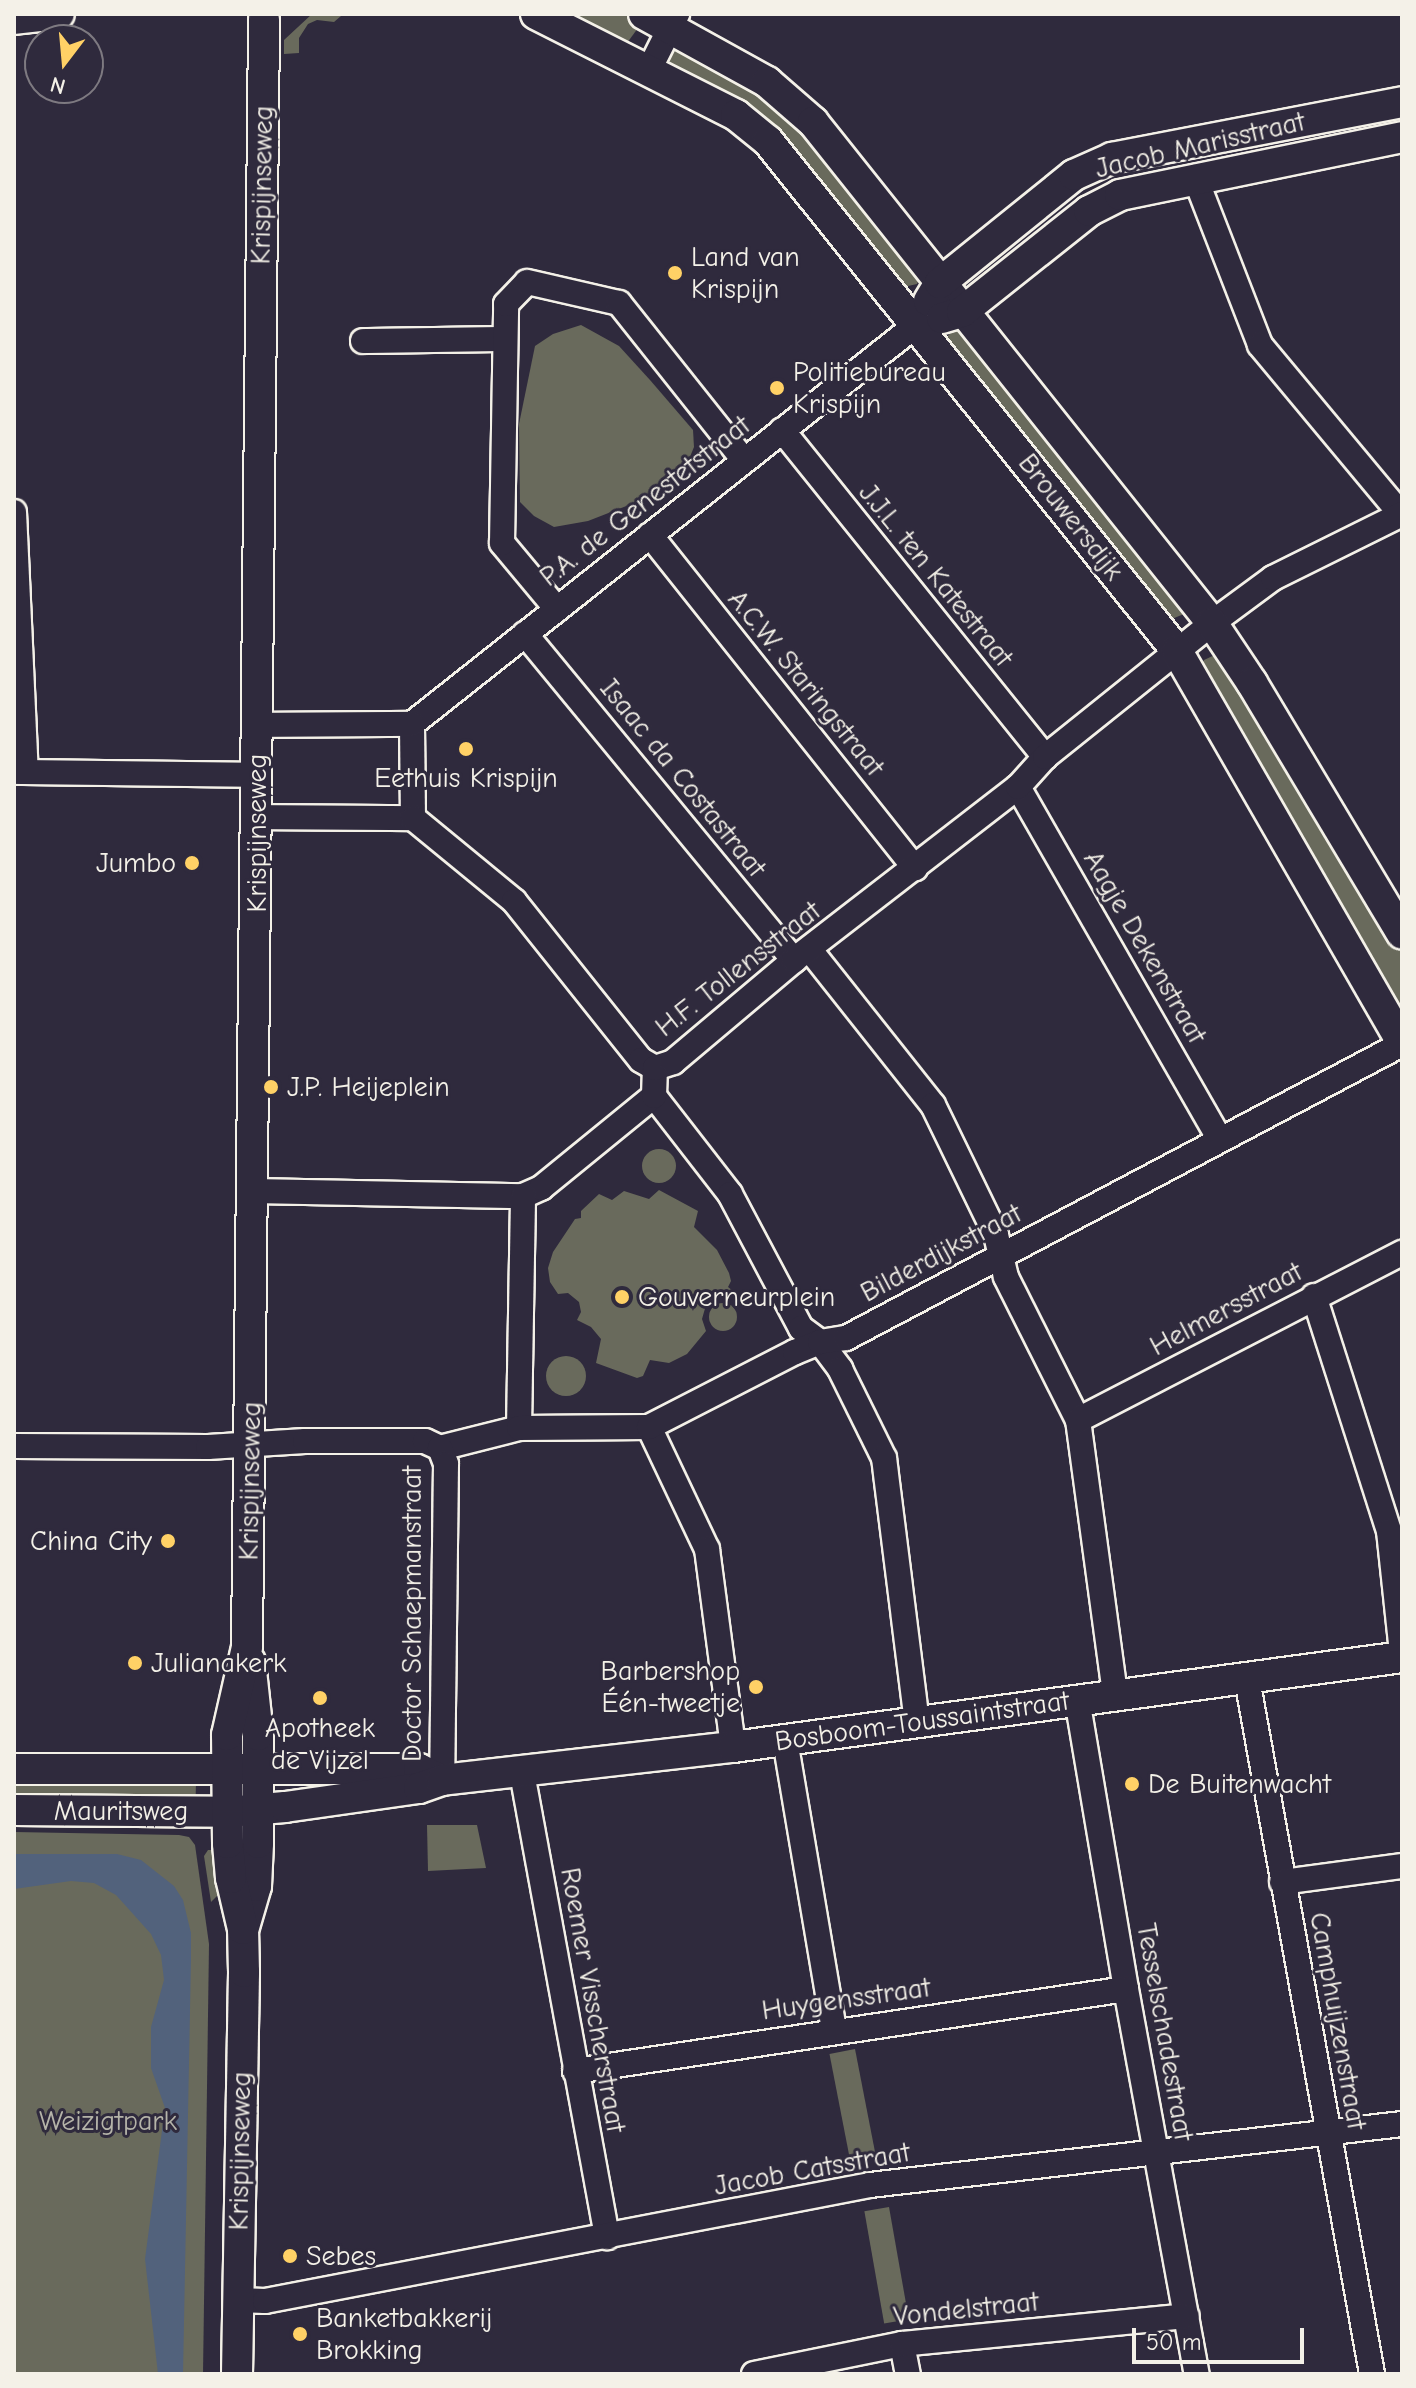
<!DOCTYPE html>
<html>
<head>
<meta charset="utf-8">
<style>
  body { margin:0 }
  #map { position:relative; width:1416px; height:2388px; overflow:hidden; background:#2f2a3d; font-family:"Comic Neue",sans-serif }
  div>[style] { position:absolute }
  .green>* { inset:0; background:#696a5c; transform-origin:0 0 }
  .round { border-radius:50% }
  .water>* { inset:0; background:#52627c }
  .roads { filter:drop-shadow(2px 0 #f4f1e8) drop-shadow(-2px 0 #f4f1e8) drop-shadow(0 2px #f4f1e8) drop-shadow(0 -2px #f4f1e8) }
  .minor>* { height:24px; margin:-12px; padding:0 12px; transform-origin:12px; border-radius:12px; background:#2f2a3d }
  .tertiary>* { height:30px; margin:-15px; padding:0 15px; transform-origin:15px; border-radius:15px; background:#2f2a3d }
  .dots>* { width:22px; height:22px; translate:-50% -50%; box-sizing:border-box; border:4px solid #2f2a3d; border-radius:50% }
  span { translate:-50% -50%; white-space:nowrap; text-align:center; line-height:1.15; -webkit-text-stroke:6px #2f2a3d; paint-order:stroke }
  .street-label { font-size:28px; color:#f4f1e8 }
  .poi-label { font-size:28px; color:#f4f1e8 }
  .left { translate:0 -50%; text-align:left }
  .right { translate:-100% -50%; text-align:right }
  .park-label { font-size:28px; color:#b5b4a9 }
  .frame { position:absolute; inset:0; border:16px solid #f4f1e8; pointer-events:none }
  .north { position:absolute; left:24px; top:24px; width:80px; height:80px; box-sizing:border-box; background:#2f2a3d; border:2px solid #7e7a81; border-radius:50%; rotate:196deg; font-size:22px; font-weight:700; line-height:32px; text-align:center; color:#f4f1e8 }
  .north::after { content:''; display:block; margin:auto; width:28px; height:36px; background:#ffd166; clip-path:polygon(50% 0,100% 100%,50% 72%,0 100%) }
  .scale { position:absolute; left:1132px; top:2328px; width:172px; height:36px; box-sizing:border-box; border:4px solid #f4f1e8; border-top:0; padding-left:10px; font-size:24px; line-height:28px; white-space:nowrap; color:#f4f1e8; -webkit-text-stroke:6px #2f2a3d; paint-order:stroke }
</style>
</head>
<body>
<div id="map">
  <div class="green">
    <div style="clip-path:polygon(312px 14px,341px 16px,334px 22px,317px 20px,308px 24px,299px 38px,299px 53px,284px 54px,284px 40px)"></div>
    <div style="clip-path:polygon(569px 14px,631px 14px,639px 20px,638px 28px,627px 43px)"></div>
    <div style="clip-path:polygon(680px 43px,765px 87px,921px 276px,917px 284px,899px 288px,825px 192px,670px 69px,670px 52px)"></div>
    <div style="clip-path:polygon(581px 325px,619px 346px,650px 380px,693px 430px,694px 447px,683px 474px,652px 496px,588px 521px,554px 527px,534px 516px,520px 502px,519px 424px,535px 346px,553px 334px)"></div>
    <div style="clip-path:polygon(957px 326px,1191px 602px,1184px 614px,1167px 621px,942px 342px)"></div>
    <div style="clip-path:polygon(1219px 653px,1237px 663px,1402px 950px,1402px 1019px,1197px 673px,1204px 660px)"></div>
    <div class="round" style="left:642px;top:1149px;width:34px;height:34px"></div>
    <div style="clip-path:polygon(659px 1190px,698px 1211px,694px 1227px,717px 1250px,729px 1273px,731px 1281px,728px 1287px,733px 1291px,706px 1305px,702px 1319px,706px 1331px,687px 1354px,669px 1363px,650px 1360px,643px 1376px,637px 1378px,596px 1363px,601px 1339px,591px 1327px,577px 1320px,581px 1312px,579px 1302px,568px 1293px,558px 1294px,550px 1282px,548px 1268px,553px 1252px,575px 1219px,581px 1218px,581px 1211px,599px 1194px,612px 1200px,624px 1191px,649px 1199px)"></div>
    <div class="round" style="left:709px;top:1303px;width:28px;height:28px"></div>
    <div class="round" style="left:546px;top:1356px;width:40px;height:40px"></div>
    <div style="left:14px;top:1777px;width:182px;height:29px;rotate:1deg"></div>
    <div style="clip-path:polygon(427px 1825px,477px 1825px,486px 1868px,428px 1871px)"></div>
    <div style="clip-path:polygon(14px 1832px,179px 1835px,189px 1837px,195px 1845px,209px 1944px,203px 2374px,14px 2374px)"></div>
    <div style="clip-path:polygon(208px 1850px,215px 1850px,219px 1894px,211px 1902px,204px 1856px)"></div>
    <div style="left:855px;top:2049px;width:107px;height:26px;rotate:79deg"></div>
    <div style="left:889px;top:2207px;width:114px;height:25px;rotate:80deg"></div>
  </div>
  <div class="water">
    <div style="clip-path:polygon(14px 1854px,117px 1854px,141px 1860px,174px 1886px,183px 1900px,191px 1933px,191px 1959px,183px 2374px,158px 2374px,145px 2259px,165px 2108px,151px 2068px,151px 2027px,164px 1980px,161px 1955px,151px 1934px,116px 1895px,94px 1883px,71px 1881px,14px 1889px)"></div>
  </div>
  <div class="roads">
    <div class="minor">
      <div style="left:649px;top:70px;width:63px;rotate:-63.4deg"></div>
      <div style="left:1195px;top:177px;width:180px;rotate:68.8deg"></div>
      <div style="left:1260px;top:345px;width:220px;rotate:50.2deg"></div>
      <div style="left:363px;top:341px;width:142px;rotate:-0.8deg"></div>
      <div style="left:782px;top:430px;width:420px;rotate:51.2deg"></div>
      <div style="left:14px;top:512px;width:260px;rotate:87.4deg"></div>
      <div style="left:650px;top:535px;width:426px;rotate:51.5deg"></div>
      <div style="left:557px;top:609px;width:86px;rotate:-129.8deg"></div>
      <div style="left:502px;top:543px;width:239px;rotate:-89deg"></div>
      <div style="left:506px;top:304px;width:30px;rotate:-46deg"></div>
      <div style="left:527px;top:282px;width:94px;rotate:12.9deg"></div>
      <div style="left:619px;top:303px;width:201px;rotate:51.5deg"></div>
      <div style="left:525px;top:634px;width:423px;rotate:50.5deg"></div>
      <div style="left:412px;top:724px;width:643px;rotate:-38.37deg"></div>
      <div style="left:412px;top:724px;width:94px;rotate:89.4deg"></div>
      <div style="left:257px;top:725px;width:155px;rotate:-0.4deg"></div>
      <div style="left:14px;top:772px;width:243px;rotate:0.7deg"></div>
      <div style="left:1018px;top:787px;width:404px;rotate:60.2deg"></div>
      <div style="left:257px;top:817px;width:156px;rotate:0.4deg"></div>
      <div style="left:413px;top:818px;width:131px;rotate:39.4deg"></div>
      <div style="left:514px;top:901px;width:203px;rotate:51.4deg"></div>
      <div style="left:641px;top:1060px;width:16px;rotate:30deg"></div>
      <div style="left:810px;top:950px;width:198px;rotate:51.6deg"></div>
      <div style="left:933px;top:1105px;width:144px;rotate:64.1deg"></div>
      <div style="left:996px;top:1235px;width:43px;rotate:76.6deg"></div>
      <div style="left:1006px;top:1277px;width:160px;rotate:63.3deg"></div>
      <div style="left:1078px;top:1420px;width:276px;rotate:82.3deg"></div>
      <div style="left:654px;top:1096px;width:124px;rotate:52.2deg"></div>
      <div style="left:730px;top:1194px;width:152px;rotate:62.1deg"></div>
      <div style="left:801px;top:1328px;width:24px;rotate:36deg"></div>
      <div style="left:820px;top:1342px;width:34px;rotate:53deg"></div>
      <div style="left:840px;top:1369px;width:99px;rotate:63.7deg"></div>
      <div style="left:884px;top:1458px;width:266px;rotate:82.9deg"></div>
      <div style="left:253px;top:1191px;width:270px;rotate:1.1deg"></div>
      <div style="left:523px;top:1196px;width:20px;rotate:-24deg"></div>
      <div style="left:541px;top:1188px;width:146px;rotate:-39.2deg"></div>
      <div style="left:654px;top:1096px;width:28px;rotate:-88deg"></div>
      <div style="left:655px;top:1068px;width:19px;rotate:-18deg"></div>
      <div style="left:673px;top:1062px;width:158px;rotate:-40.1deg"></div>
      <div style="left:794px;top:960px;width:283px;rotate:-37.7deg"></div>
      <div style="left:1018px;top:787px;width:40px;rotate:-48deg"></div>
      <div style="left:1045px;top:757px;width:214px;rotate:-38.7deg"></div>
      <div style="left:1212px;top:623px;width:76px;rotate:-36.4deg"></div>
      <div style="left:1273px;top:578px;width:144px;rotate:-26.4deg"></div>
      <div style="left:1314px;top:1296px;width:247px;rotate:72.3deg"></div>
      <div style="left:1389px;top:1531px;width:123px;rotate:83.9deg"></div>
      <div style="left:1078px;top:1420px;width:365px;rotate:-27.3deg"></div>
      <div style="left:649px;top:1427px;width:135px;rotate:64.6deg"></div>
      <div style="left:707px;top:1549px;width:200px;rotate:82.5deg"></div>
      <div style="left:519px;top:1428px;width:232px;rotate:-89deg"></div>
      <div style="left:14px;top:1446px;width:194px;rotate:0.3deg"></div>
      <div style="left:208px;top:1447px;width:97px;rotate:-3.5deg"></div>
      <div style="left:305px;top:1441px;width:120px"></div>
      <div style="left:425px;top:1441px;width:17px;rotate:25deg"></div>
      <div style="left:440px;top:1448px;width:81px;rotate:-14.2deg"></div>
      <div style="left:519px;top:1428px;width:130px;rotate:-0.4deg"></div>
      <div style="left:649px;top:1427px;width:164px;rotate:-27.2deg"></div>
      <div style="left:795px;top:1352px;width:27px;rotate:-22deg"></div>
      <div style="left:820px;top:1342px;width:26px;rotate:-9deg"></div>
      <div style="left:846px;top:1338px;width:629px;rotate:-27.87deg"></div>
      <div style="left:440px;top:1448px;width:17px;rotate:69deg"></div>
      <div style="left:446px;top:1464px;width:316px;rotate:90.7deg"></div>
      <div style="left:1247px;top:1679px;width:706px;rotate:79.8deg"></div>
      <div style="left:1077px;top:1699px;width:294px;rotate:80.4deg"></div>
      <div style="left:1126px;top:1989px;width:391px;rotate:79.6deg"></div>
      <div style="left:785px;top:1740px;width:294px;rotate:80.4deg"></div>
      <div style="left:522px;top:1773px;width:472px;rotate:79.6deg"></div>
      <div style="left:1282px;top:1882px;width:121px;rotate:-7.6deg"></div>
      <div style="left:575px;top:2071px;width:557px;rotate:-8.46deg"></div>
      <div style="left:238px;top:2300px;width:27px;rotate:2deg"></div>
      <div style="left:265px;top:2301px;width:616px;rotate:-10.85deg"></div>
      <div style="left:870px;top:2185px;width:535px;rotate:-6.54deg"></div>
      <div style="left:902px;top:2344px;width:31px;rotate:79deg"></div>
      <div style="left:754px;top:2374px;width:151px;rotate:-11.5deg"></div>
      <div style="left:902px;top:2344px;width:286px;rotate:-5.6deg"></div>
    </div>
    <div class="tertiary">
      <div style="left:536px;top:14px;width:224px;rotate:26.8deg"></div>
      <div style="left:736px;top:115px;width:41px;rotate:39.1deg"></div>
      <div style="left:768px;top:141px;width:654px;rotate:51.27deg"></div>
      <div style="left:1177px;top:651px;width:451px;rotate:60.1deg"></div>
      <div style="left:644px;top:14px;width:141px;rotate:28.9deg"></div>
      <div style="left:767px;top:82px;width:61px;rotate:41deg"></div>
      <div style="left:813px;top:122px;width:640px;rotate:51.47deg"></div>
      <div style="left:1212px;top:623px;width:72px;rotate:56.3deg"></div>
      <div style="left:1252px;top:683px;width:292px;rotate:59.1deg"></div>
      <div style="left:14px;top:19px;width:45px;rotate:-6.3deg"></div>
      <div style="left:929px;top:301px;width:21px;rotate:-59deg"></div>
      <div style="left:940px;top:283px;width:172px;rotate:-38.9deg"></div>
      <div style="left:1074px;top:175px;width:42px;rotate:-24.1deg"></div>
      <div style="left:1112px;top:158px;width:295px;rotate:-10.9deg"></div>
      <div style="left:942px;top:318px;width:21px;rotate:-17deg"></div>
      <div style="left:962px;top:312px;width:162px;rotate:-38.5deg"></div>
      <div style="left:1089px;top:211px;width:35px;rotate:-27deg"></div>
      <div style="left:1120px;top:195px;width:288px;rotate:-11.6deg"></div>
      <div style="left:14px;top:1769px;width:405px"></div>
      <div style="left:419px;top:1769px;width:25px;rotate:26deg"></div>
      <div style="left:14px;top:1810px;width:214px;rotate:0.5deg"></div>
      <div style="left:228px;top:1812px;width:57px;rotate:-5deg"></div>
      <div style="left:285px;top:1807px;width:135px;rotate:-8.1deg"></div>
      <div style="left:419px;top:1788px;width:24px;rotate:-19deg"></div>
      <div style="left:442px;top:1780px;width:293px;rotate:-6.5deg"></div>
      <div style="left:733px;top:1747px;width:675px;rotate:-7.66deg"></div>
      <div style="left:244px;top:1927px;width:43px;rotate:-73.7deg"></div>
      <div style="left:256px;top:1886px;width:43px;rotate:-87.3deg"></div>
      <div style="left:258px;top:1843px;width:108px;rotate:-90deg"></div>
      <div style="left:258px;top:1735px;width:74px;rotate:-96.2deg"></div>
      <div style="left:237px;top:2374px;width:402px;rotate:-89deg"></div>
      <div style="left:244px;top:1972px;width:43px;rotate:-91.3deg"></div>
      <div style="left:243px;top:1929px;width:52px;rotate:-103.2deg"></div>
      <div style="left:231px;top:1878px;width:35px;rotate:-95deg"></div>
      <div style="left:228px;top:1843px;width:108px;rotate:-90.5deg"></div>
      <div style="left:227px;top:1735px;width:90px;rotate:-77.2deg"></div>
      <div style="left:247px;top:1647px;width:1628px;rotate:-89.4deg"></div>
    </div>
  </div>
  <div class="dots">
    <div style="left:675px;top:273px;background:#ffd166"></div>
    <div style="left:777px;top:388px;background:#ffd166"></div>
    <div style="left:466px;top:749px;background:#ffd166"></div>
    <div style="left:192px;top:863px;background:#ffd166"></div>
    <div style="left:271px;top:1087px;background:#ffd166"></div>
    <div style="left:622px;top:1297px;background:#ffd166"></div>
    <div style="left:168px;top:1541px;background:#ffd166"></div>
    <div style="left:135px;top:1663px;background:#ffd166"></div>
    <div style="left:756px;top:1687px;background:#ffd166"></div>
    <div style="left:320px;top:1698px;background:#ffd166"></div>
    <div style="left:1132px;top:1784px;background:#ffd166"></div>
    <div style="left:290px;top:2256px;background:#ffd166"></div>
    <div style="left:300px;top:2334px;background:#ffd166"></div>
  </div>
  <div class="street-label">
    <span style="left:1200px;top:145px;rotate:-13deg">Jacob Marisstraat</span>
    <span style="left:262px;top:185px;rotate:-89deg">Krispijnseweg</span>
    <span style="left:645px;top:501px;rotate:-38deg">P.A. de Genestetstraat</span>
    <span style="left:1071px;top:517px;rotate:52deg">Brouwersdijk</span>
    <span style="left:936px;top:575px;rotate:51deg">J.J.L. ten Katestraat</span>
    <span style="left:806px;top:683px;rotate:51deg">A.C.W. Staringstraat</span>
    <span style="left:683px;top:778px;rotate:51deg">Isaac da Costastraat</span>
    <span style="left:257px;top:833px;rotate:-90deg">Krispijnseweg</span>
    <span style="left:1145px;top:947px;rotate:60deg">Aagje Dekenstraat</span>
    <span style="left:738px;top:969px;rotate:-38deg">H.F. Tollensstraat</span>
    <span style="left:941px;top:1253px;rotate:-28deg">Bilderdijkstraat</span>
    <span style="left:1226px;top:1309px;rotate:-28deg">Helmersstraat</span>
    <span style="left:250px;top:1481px;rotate:-89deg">Krispijnseweg</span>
    <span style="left:412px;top:1614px;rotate:-90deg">Doctor Schaepmanstraat</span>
    <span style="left:922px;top:1721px;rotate:-8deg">Bosboom-Toussaintstraat</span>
    <span style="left:121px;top:1811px">Mauritsweg</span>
    <span style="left:846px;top:1999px;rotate:-8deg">Huygensstraat</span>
    <span style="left:593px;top:2000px;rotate:80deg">Roemer Visscherstraat</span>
    <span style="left:1338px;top:2021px;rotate:80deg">Camphuijzenstraat</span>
    <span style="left:1165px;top:2032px;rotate:80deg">Tesselschadestraat</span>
    <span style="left:240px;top:2151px;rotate:-89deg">Krispijnseweg</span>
    <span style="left:812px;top:2169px;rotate:-10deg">Jacob Catsstraat</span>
    <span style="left:966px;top:2309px;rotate:-6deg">Vondelstraat</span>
  </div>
  <div class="poi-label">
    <span class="left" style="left:691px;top:273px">Land van<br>Krispijn</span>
    <span class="left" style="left:793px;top:388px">Politiebureau<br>Krispijn</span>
    <span style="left:466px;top:778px">Eethuis Krispijn</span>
    <span class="right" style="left:176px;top:863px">Jumbo</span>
    <span class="left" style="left:287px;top:1087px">J.P. Heijeplein</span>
    <span class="left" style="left:638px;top:1297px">Gouverneurplein</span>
    <span class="right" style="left:152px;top:1541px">China City</span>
    <span class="left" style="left:151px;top:1663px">Julianakerk</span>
    <span class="right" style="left:740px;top:1687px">Barbershop<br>Één-tweetje</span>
    <span style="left:320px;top:1744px">Apotheek<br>de Vijzel</span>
    <span class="left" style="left:1148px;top:1784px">De Buitenwacht</span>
    <span class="left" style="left:306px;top:2256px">Sebes</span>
    <span class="left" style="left:316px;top:2334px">Banketbakkerij<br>Brokking</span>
  </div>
  <div class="park-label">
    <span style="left:108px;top:2121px">Weizigtpark</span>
  </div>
  <div class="frame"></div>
  <div class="north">N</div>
  <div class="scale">50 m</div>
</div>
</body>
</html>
